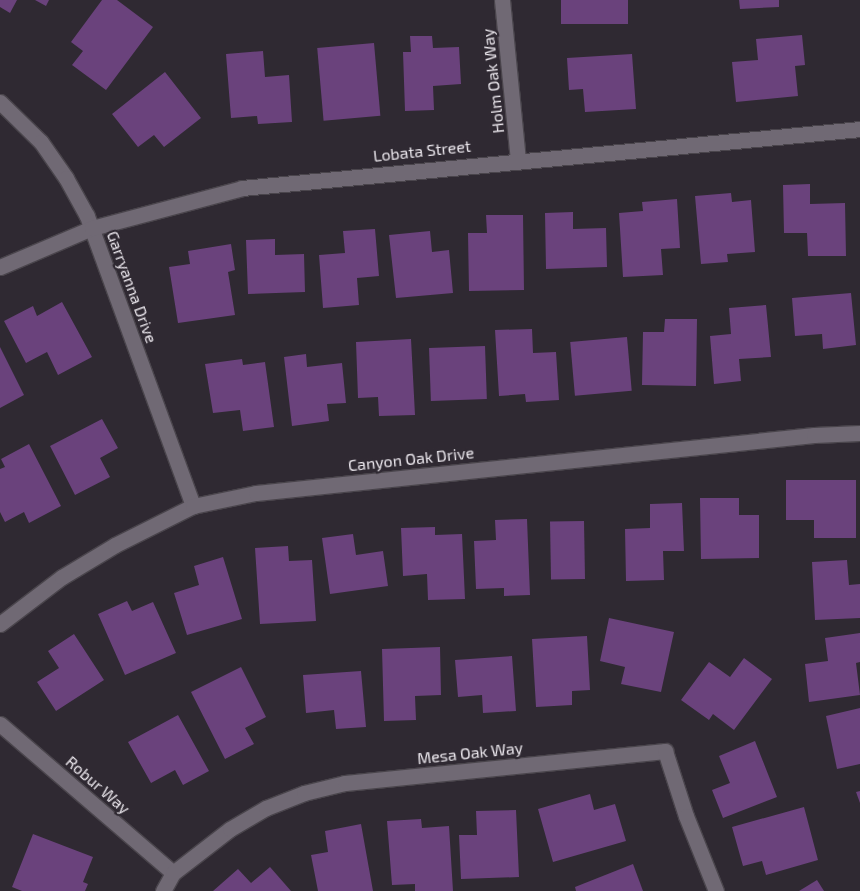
<!DOCTYPE html>
<html>
<head>
<meta charset="utf-8">
<style>
  body { margin:0 }
  #map { position:relative; width:860px; height:891px; overflow:hidden; background:#2f2932; font-family:"Exo 2",sans-serif }
  div>[style] { position:absolute }
  .building>* { inset:0; background:#6a427c; transform-origin:0 0 }
  .roads { filter:drop-shadow(1px 0 #4a454c) drop-shadow(-1px 0 #4a454c) drop-shadow(0 1px #4a454c) drop-shadow(0 -1px #4a454c) }
  .street>* { height:15px; margin:-7.5px; padding:0 7.5px; transform-origin:7.5px; border-radius:7.5px; background:#706974 }
  span { translate:-50% -50%; white-space:nowrap; text-align:center; line-height:1.15; -webkit-text-stroke:4.5px #2f2932; paint-order:stroke }
  .street-label { font-size:16px; color:#eae6ec }
</style>
</head>
<body>
<div id="map">
  <div class="building">
    <div style="clip-path:polygon(0 0,17px 0,10px 13px,0 7px)"></div>
    <div style="clip-path:polygon(35px 0,49px 0,46px 6px)"></div>
    <div style="clip-path:polygon(102px 0,117px 0,153px 27px,106px 90px,72px 65px,83px 51px,71px 42px)"></div>
    <div style="left:561px;top:0;width:67px;height:24px"></div>
    <div style="clip-path:polygon(739px 0,779px 0,779px 7px,740px 9px)"></div>
    <div style="clip-path:polygon(802px 35px,805px 65px,795px 66px,798px 96px,736px 102px,732px 62px,758px 60px,756px 39px)"></div>
    <div style="clip-path:polygon(410px 36px,432px 36px,433px 48px,459px 47px,461px 84px,433px 86px,434px 110px,405px 111px,403px 52px,411px 52px)"></div>
    <div style="left:374px;top:43px;width:73px;height:57px;rotate:85deg"></div>
    <div style="clip-path:polygon(263px 51px,265px 77px,289px 75px,292px 122px,258px 124px,257px 116px,231px 118px,226px 54px)"></div>
    <div style="clip-path:polygon(632px 54px,636px 109px,585px 112px,583px 89px,569px 90px,567px 58px)"></div>
    <div style="clip-path:polygon(165px 72px,201px 118px,164px 147px,154px 135px,138px 147px,112px 114px)"></div>
    <div style="clip-path:polygon(810px 184px,810px 204px,845px 203px,846px 256px,808px 256px,807px 233px,784px 233px,783px 185px)"></div>
    <div style="clip-path:polygon(731px 193px,732px 202px,751px 200px,755px 252px,727px 254px,728px 262px,701px 264px,695px 196px)"></div>
    <div style="clip-path:polygon(677px 199px,680px 248px,661px 249px,663px 275px,623px 277px,619px 213px,643px 211px,642px 202px)"></div>
    <div style="clip-path:polygon(573px 212px,573px 229px,606px 228px,607px 267px,546px 269px,545px 213px)"></div>
    <div style="clip-path:polygon(486px 215px,523px 215px,524px 290px,469px 291px,468px 233px,487px 233px)"></div>
    <div style="clip-path:polygon(375px 229px,379px 276px,357px 278px,359px 305px,323px 308px,319px 255px,345px 253px,343px 231px)"></div>
    <div style="clip-path:polygon(430px 231px,432px 252px,449px 250px,453px 293px,396px 298px,389px 235px)"></div>
    <div style="clip-path:polygon(275px 239px,275px 255px,304px 254px,305px 292px,248px 294px,246px 240px)"></div>
    <div style="clip-path:polygon(231px 244px,235px 270px,228px 272px,235px 315px,178px 323px,169px 267px,190px 264px,188px 251px)"></div>
    <div style="clip-path:polygon(851px 293px,856px 345px,823px 349px,822px 334px,795px 336px,792px 298px)"></div>
    <div style="clip-path:polygon(62px 302px,92px 357px,58px 375px,47px 352px,26px 363px,4px 321px,33px 306px,37px 316px)"></div>
    <div style="clip-path:polygon(766px 305px,771px 357px,739px 359px,741px 381px,714px 384px,710px 336px,731px 334px,729px 308px)"></div>
    <div style="clip-path:polygon(665px 319px,697px 319px,696px 386px,642px 385px,643px 332px,664px 332px)"></div>
    <div style="clip-path:polygon(532px 329px,533px 353px,556px 352px,559px 400px,526px 402px,525px 394px,499px 396px,495px 330px)"></div>
    <div style="left:627px;top:337px;width:54px;height:57px;rotate:85deg"></div>
    <div style="clip-path:polygon(411px 339px,415px 415px,379px 416px,378px 397px,358px 398px,356px 342px)"></div>
    <div style="left:485px;top:346px;width:53px;height:56px;rotate:88deg"></div>
    <div style="clip-path:polygon(0 347px,24px 395px,0 408px)"></div>
    <div style="clip-path:polygon(306px 354px,307px 367px,342px 363px,346px 403px,327px 404px,329px 421px,292px 426px,284px 357px)"></div>
    <div style="clip-path:polygon(242px 359px,243px 365px,265px 362px,274px 427px,243px 431px,240px 410px,213px 413px,205px 364px)"></div>
    <div style="clip-path:polygon(102px 419px,118px 448px,100px 458px,110px 477px,75px 495px,50px 446px)"></div>
    <div style="clip-path:polygon(29px 444px,61px 506px,29px 523px,24px 512px,5px 522px,0 512px,0 469px,5px 467px,1px 459px)"></div>
    <div style="clip-path:polygon(786px 480px,856px 480px,856px 538px,814px 538px,814px 520px,786px 520px)"></div>
    <div style="clip-path:polygon(700px 498px,739px 498px,739px 515px,759px 515px,759px 558px,701px 559px)"></div>
    <div style="clip-path:polygon(682px 503px,684px 551px,663px 551px,664px 580px,626px 581px,625px 529px,650px 528px,650px 504px)"></div>
    <div style="clip-path:polygon(527px 519px,530px 595px,504px 596px,504px 588px,476px 589px,474px 541px,496px 540px,495px 520px)"></div>
    <div style="left:584px;top:521px;width:58px;height:34px;rotate:89deg"></div>
    <div style="clip-path:polygon(435px 527px,435px 535px,462px 534px,465px 599px,428px 600px,427px 574px,403px 576px,401px 528px)"></div>
    <div style="clip-path:polygon(353px 534px,356px 555px,383px 551px,388px 586px,330px 594px,322px 538px)"></div>
    <div style="clip-path:polygon(288px 546px,289px 561px,312px 560px,316px 621px,260px 624px,255px 548px)"></div>
    <div style="clip-path:polygon(223px 557px,242px 619px,187px 635px,174px 593px,199px 585px,194px 566px)"></div>
    <div style="clip-path:polygon(847px 560px,849px 585px,860px 584px,860px 618px,815px 620px,812px 562px)"></div>
    <div style="clip-path:polygon(127px 601px,132px 611px,153px 602px,176px 653px,125px 675px,98px 614px)"></div>
    <div style="clip-path:polygon(609px 618px,674px 632px,661px 692px,621px 684px,625px 667px,600px 661px)"></div>
    <div style="clip-path:polygon(860px 633px,860px 662px,856px 663px,860px 695px,809px 702px,805px 664px,828px 661px,825px 638px)"></div>
    <div style="clip-path:polygon(74px 634px,104px 680px,56px 711px,37px 682px,59px 668px,48px 651px)"></div>
    <div style="clip-path:polygon(587px 636px,590px 690px,572px 691px,572px 705px,536px 707px,532px 639px)"></div>
    <div style="clip-path:polygon(440px 647px,441px 695px,415px 696px,416px 720px,384px 721px,382px 649px)"></div>
    <div style="clip-path:polygon(512px 656px,516px 711px,483px 713px,482px 695px,458px 697px,455px 660px)"></div>
    <div style="clip-path:polygon(744px 658px,772px 679px,734px 730px,713px 714px,709px 720px,681px 700px,709px 662px,730px 677px)"></div>
    <div style="clip-path:polygon(241px 667px,266px 717px,245px 728px,254px 744px,225px 759px,191px 692px)"></div>
    <div style="clip-path:polygon(361px 671px,366px 727px,336px 729px,334px 710px,306px 713px,303px 675px)"></div>
    <div style="clip-path:polygon(860px 708px,860px 764px,837px 769px,826px 716px)"></div>
    <div style="clip-path:polygon(178px 715px,209px 771px,183px 785px,175px 770px,151px 783px,128px 742px)"></div>
    <div style="clip-path:polygon(755px 741px,777px 797px,723px 818px,712px 790px,730px 783px,719px 756px)"></div>
    <div style="clip-path:polygon(860px 791px,860px 803px,856px 792px)"></div>
    <div style="clip-path:polygon(590px 794px,594px 810px,615px 804px,626px 841px,553px 862px,538px 809px)"></div>
    <div style="clip-path:polygon(804px 807px,818px 860px,766px 875px,762px 861px,743px 866px,732px 827px)"></div>
    <div style="clip-path:polygon(516px 810px,519px 877px,461px 879px,459px 835px,477px 835px,476px 811px)"></div>
    <div style="clip-path:polygon(421px 819px,422px 828px,449px 826px,453px 891px,415px 891px,415px 884px,392px 885px,387px 821px)"></div>
    <div style="clip-path:polygon(361px 824px,373px 891px,318px 891px,311px 855px,328px 852px,325px 831px)"></div>
    <div style="clip-path:polygon(33px 834px,93px 857px,83px 882px,88px 884px,85px 891px,22px 891px,12px 887px)"></div>
    <div style="clip-path:polygon(633px 864px,643px 891px,576px 891px,575px 887px)"></div>
    <div style="clip-path:polygon(270px 867px,291px 891px,213px 891px,238px 869px,251px 883px)"></div>
    <div style="clip-path:polygon(817px 880px,824px 891px,799px 891px)"></div>
  </div>
  <div class="roads">
    <div class="street">
      <div style="left:502px;top:0;width:160px;rotate:84.3deg"></div>
      <div style="left:0;top:102px;width:57px;rotate:44.3deg"></div>
      <div style="left:41px;top:142px;width:44px;rotate:55.2deg"></div>
      <div style="left:66px;top:178px;width:43px;rotate:61.1deg"></div>
      <div style="left:87px;top:216px;width:309px;rotate:69.9deg"></div>
      <div style="left:0;top:267px;width:100px;rotate:-23deg"></div>
      <div style="left:92px;top:228px;width:155px;rotate:-14.9deg"></div>
      <div style="left:242px;top:188px;width:621px;rotate:-5.45deg"></div>
      <div style="left:0;top:624px;width:78px;rotate:-37.2deg"></div>
      <div style="left:62px;top:577px;width:62px;rotate:-31.1deg"></div>
      <div style="left:115px;top:545px;width:87px;rotate:-26.6deg"></div>
      <div style="left:193px;top:506px;width:64px;rotate:-11.7deg"></div>
      <div style="left:256px;top:493px;width:561px;rotate:-5.93deg"></div>
      <div style="left:814px;top:435px;width:46px;rotate:-2.5deg"></div>
      <div style="left:0;top:724px;width:228px;rotate:40.7deg"></div>
      <div style="left:163px;top:891px;width:21px;rotate:-61deg"></div>
      <div style="left:173px;top:873px;width:72px;rotate:-37.7deg"></div>
      <div style="left:230px;top:829px;width:42px;rotate:-30.3deg"></div>
      <div style="left:266px;top:808px;width:41px;rotate:-21.5deg"></div>
      <div style="left:304px;top:793px;width:42px;rotate:-13.7deg"></div>
      <div style="left:345px;top:783px;width:322px;rotate:-5.7deg"></div>
      <div style="left:665px;top:751px;width:68px;rotate:72.1deg"></div>
      <div style="left:686px;top:816px;width:81px;rotate:68.2deg"></div>
    </div>
  </div>
  <div class="street-label">
    <span style="left:493px;top:81px;rotate:-96deg">Holm Oak Way</span>
    <span style="left:422px;top:151px;rotate:-6deg">Lobata Street</span>
    <span style="left:132px;top:287px;rotate:70deg">Garryanna Drive</span>
    <span style="left:411px;top:459px;rotate:-6deg">Canyon Oak Drive</span>
    <span style="left:470px;top:753px;rotate:-6deg">Mesa Oak Way</span>
    <span style="left:98px;top:785px;rotate:41deg">Robur Way</span>
  </div>
</div>
</body>
</html>
